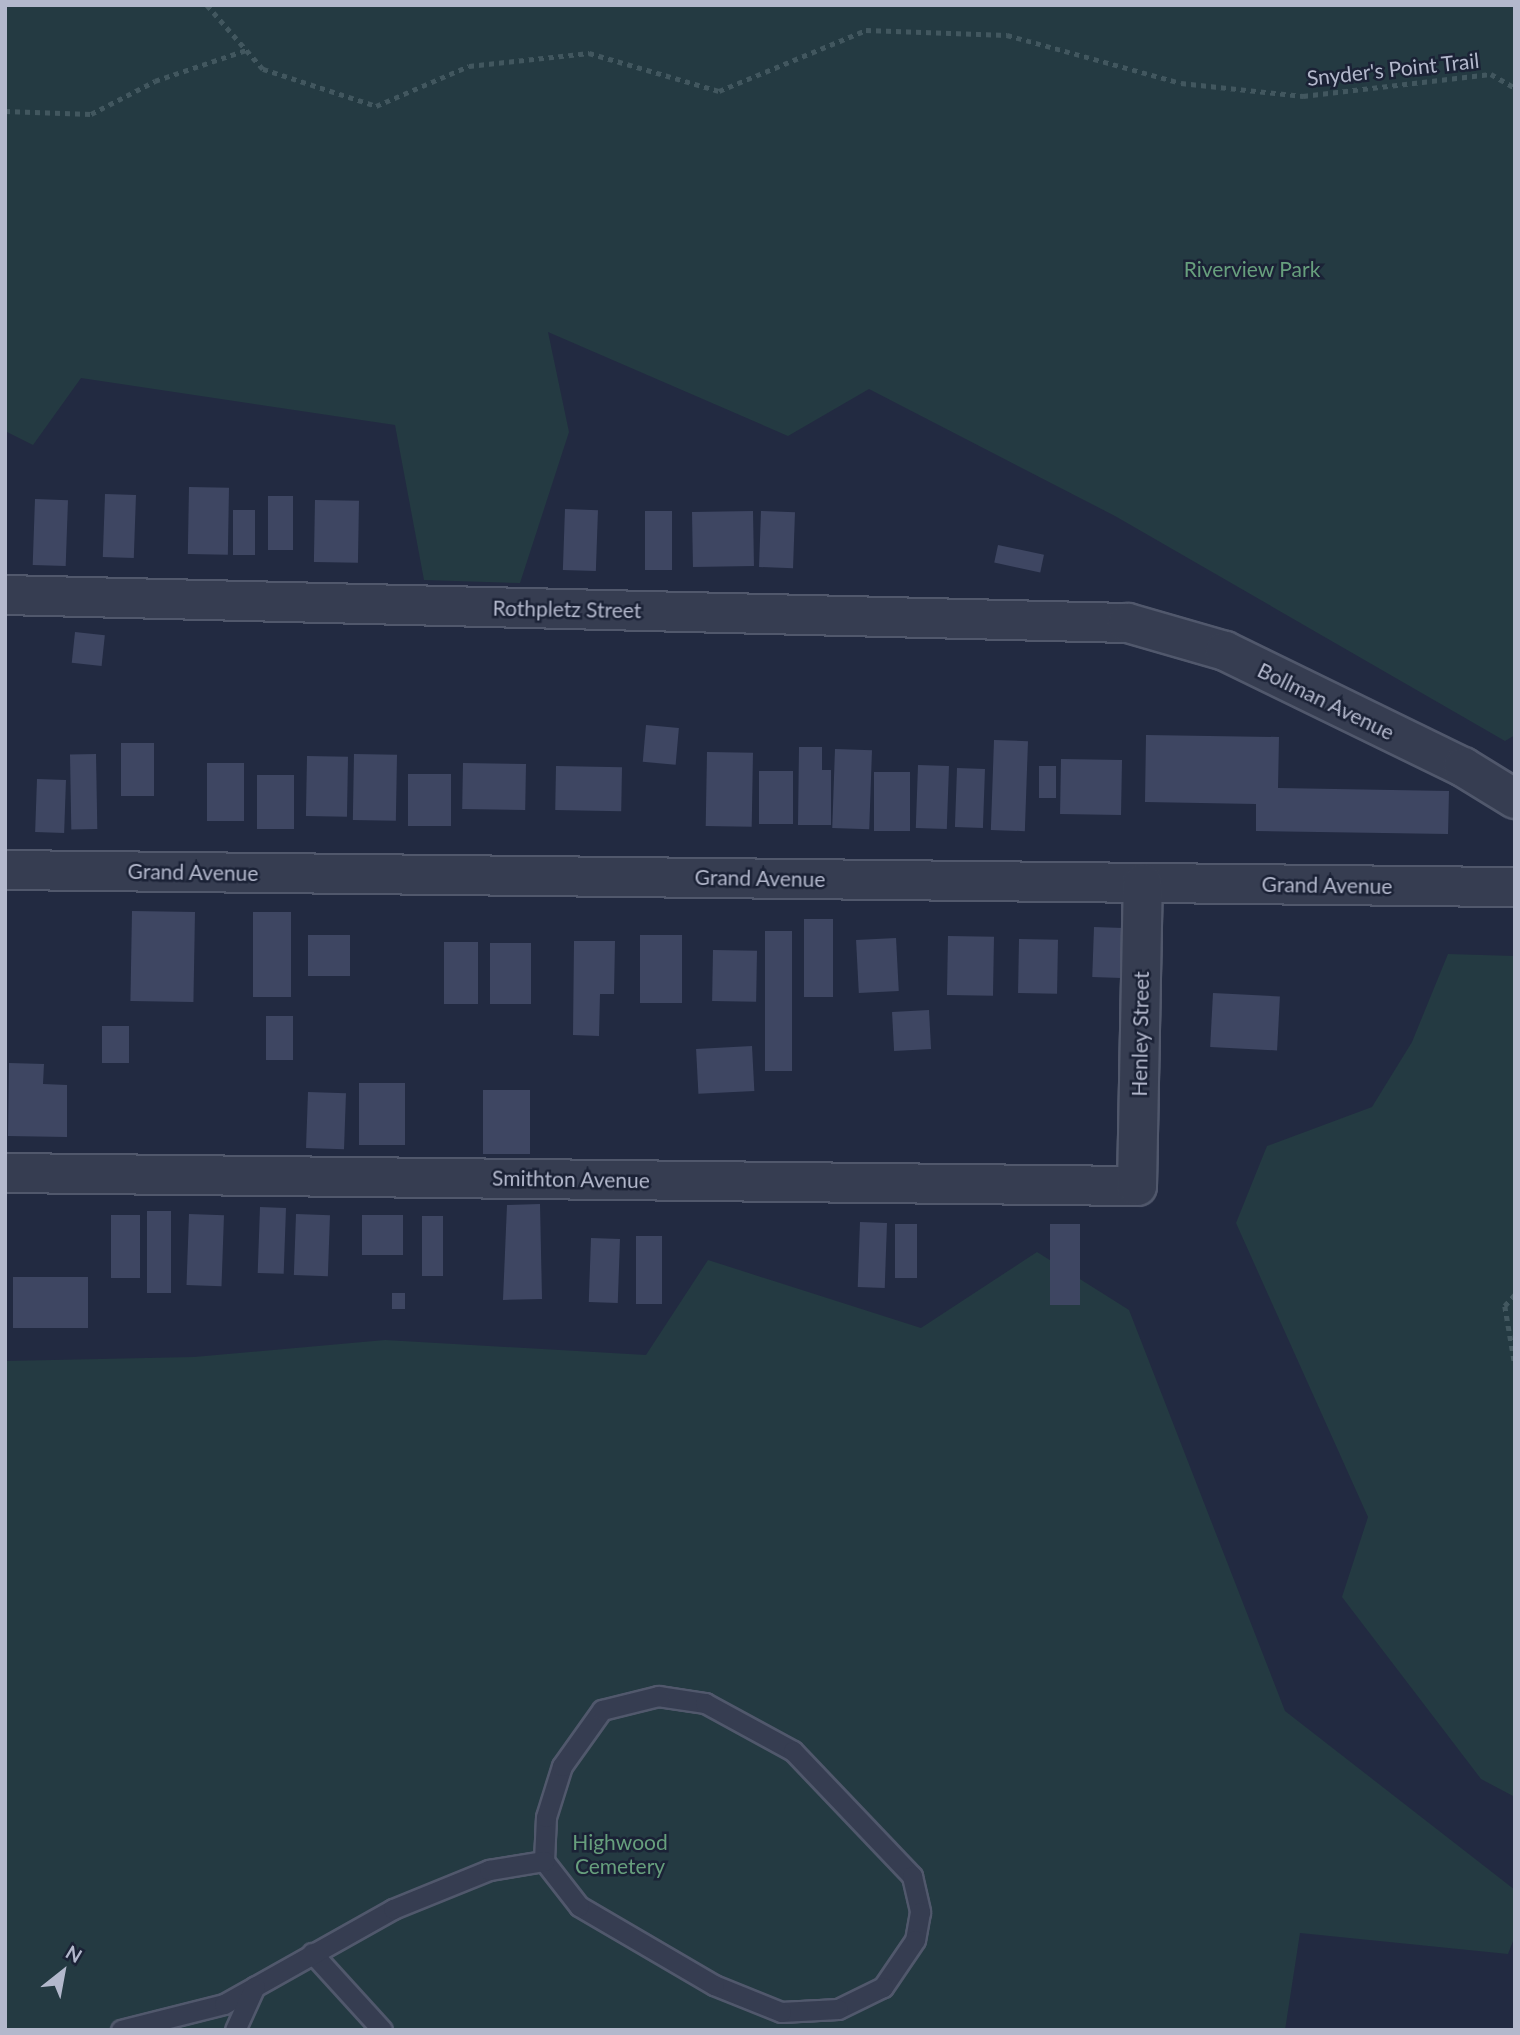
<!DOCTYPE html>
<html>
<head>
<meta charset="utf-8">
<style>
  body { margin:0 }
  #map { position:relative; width:1520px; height:2035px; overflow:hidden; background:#222a41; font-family:Lato,sans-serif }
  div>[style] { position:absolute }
  .green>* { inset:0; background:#243a42 }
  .building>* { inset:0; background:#3e4662; transform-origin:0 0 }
  .path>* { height:4.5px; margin-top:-2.25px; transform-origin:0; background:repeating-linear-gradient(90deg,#42575f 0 5px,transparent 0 10px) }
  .roads { filter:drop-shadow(2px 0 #51586c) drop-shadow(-2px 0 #51586c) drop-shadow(0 2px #51586c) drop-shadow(0 -2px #51586c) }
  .service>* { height:19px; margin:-9.5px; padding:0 9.5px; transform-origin:9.5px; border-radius:9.5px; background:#363d51 }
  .minor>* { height:38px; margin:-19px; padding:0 19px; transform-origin:19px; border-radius:19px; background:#363d51 }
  span { translate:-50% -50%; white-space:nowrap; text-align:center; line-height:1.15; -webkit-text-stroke:5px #1b2236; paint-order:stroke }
  .street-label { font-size:21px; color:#b3b8cc }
  .park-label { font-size:21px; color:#679f7d }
  .frame { position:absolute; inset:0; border:7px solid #b3b8cc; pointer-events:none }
  .north { position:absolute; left:28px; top:1937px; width:70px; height:70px; -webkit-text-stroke:5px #1b2236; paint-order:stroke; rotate:31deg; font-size:19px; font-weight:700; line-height:28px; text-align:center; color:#b3b8cc }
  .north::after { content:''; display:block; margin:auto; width:24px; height:32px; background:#b3b8cc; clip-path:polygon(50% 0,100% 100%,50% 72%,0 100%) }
</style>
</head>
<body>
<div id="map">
  <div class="green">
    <div style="clip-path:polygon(5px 5px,1515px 5px,1515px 735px,1505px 741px,1115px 516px,869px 389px,788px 436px,548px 332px,569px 432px,520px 583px,424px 580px,395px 425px,81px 378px,33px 445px,5px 431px)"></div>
    <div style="clip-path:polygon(1448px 954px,1515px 956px,1515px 1797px,1481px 1779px,1342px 1597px,1368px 1517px,1236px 1223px,1267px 1146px,1372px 1107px,1412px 1042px)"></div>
    <div style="clip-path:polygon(1037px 1252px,1129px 1310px,1285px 1711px,1515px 1890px,1515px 1936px,1508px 1954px,1300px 1933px,1285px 2030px,5px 2030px,5px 1361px,194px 1357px,385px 1340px,646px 1355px,708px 1260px,921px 1328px)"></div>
  </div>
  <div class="building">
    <div style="left:189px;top:487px;width:40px;height:67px;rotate:1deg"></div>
    <div style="left:105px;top:494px;width:31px;height:63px;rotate:2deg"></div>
    <div style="left:268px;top:496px;width:25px;height:54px"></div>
    <div style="left:35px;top:499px;width:33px;height:66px;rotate:2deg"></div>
    <div style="left:315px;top:500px;width:44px;height:62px;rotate:1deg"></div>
    <div style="left:565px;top:509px;width:33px;height:61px;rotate:2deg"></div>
    <div style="left:233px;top:510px;width:22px;height:45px"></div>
    <div style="left:645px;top:511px;width:27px;height:59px"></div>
    <div style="left:753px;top:511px;width:55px;height:61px;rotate:89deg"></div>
    <div style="left:761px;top:511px;width:34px;height:56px;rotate:2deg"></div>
    <div style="left:998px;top:545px;width:47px;height:18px;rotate:12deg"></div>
    <div style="left:75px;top:632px;width:30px;height:31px;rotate:6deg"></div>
    <div style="left:646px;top:725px;width:33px;height:37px;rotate:5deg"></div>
    <div style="clip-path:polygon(1146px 735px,1279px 737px,1278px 788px,1449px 791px,1448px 834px,1256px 831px,1256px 804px,1145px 802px)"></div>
    <div style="left:994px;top:740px;width:34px;height:90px;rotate:2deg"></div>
    <div style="left:121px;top:743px;width:33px;height:53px"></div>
    <div style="clip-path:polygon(799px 747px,822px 747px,822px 770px,831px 770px,831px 825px,798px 825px)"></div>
    <div style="left:835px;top:749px;width:37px;height:79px;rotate:2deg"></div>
    <div style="left:707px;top:752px;width:46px;height:74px;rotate:1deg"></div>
    <div style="left:96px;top:754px;width:75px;height:26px;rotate:89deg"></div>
    <div style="left:354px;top:754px;width:43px;height:66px;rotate:1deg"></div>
    <div style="left:307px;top:756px;width:41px;height:60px;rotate:1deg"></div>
    <div style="left:1061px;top:759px;width:61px;height:55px;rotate:1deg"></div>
    <div style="left:207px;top:763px;width:37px;height:58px"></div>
    <div style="left:463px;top:763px;width:63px;height:46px;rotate:1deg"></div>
    <div style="left:918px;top:765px;width:31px;height:63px;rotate:2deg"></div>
    <div style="left:556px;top:766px;width:66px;height:44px;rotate:1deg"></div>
    <div style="left:1039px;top:766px;width:17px;height:32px"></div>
    <div style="left:957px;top:768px;width:28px;height:59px;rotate:2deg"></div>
    <div style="left:759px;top:771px;width:34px;height:53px"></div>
    <div style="left:874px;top:772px;width:36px;height:59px"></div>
    <div style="left:408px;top:774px;width:43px;height:52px"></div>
    <div style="left:257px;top:775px;width:37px;height:54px"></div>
    <div style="left:37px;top:779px;width:29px;height:53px;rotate:2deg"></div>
    <div style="left:132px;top:911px;width:63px;height:90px;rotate:1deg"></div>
    <div style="left:253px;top:912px;width:38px;height:85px"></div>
    <div style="left:804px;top:919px;width:29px;height:78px"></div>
    <div style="left:1094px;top:927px;width:29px;height:50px;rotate:2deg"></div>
    <div style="left:765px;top:931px;width:27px;height:140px"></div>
    <div style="left:308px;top:935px;width:42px;height:41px"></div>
    <div style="left:640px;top:935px;width:42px;height:68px"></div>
    <div style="left:948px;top:936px;width:46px;height:59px;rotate:1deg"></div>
    <div style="left:896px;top:938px;width:53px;height:40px;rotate:87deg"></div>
    <div style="left:1019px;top:939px;width:39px;height:54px;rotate:1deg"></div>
    <div style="clip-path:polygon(574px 941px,615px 941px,614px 994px,600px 994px,599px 1036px,573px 1035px)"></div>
    <div style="left:444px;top:942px;width:34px;height:62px"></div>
    <div style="left:490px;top:943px;width:41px;height:61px"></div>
    <div style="left:713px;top:950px;width:44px;height:51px;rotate:1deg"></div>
    <div style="left:1213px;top:993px;width:67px;height:54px;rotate:3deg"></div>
    <div style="left:929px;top:1010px;width:39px;height:37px;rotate:87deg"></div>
    <div style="left:266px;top:1016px;width:27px;height:44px"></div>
    <div style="left:102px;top:1026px;width:27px;height:37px"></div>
    <div style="left:752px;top:1046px;width:45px;height:56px;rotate:87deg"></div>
    <div style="clip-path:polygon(9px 1063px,44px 1064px,43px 1084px,67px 1085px,67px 1137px,8px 1136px)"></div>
    <div style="left:359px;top:1083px;width:46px;height:62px"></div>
    <div style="left:483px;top:1090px;width:47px;height:64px"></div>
    <div style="left:308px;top:1092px;width:38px;height:56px;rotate:2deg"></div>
    <div style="clip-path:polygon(540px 1204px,542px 1299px,503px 1300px,507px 1205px)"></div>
    <div style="left:260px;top:1207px;width:26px;height:66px;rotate:2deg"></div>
    <div style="left:147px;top:1211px;width:24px;height:82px"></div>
    <div style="left:189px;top:1214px;width:35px;height:71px;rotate:2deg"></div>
    <div style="left:296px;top:1214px;width:34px;height:61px;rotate:2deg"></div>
    <div style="left:111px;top:1215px;width:29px;height:63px"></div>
    <div style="left:362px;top:1215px;width:41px;height:40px"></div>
    <div style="left:422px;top:1216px;width:21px;height:60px"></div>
    <div style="left:860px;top:1222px;width:27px;height:65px;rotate:2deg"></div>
    <div style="left:895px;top:1224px;width:22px;height:54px"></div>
    <div style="left:1050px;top:1224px;width:30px;height:81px"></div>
    <div style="left:636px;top:1236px;width:26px;height:68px"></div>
    <div style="left:591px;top:1238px;width:29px;height:64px;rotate:2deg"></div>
    <div style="left:88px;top:1277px;width:51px;height:75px;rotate:90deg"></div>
    <div style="left:392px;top:1293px;width:13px;height:16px"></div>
  </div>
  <div class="path">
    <div style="left:207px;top:5px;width:85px;rotate:48.8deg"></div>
    <div style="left:263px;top:69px;width:119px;rotate:18.1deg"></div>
    <div style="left:376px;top:106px;width:101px;rotate:-23.3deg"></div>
    <div style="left:469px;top:66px;width:121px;rotate:-6.2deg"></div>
    <div style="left:589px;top:53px;width:135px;rotate:16.3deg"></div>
    <div style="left:719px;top:91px;width:159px;rotate:-22.5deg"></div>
    <div style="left:866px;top:30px;width:141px;rotate:2deg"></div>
    <div style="left:1007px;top:35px;width:180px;rotate:15.4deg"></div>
    <div style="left:1181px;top:83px;width:123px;rotate:6.1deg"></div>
    <div style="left:1303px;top:96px;width:189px;rotate:-6.7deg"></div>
    <div style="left:1491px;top:74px;width:28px;rotate:30deg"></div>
    <div style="left:5px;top:111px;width:86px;rotate:2deg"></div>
    <div style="left:91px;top:114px;width:72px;rotate:-27.3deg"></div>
    <div style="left:155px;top:81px;width:96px;rotate:-18.8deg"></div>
    <div style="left:1515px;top:1295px;width:15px;rotate:132deg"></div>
    <div style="left:1505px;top:1306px;width:60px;rotate:80.4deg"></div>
  </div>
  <div class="roads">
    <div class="service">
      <div style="left:658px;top:1696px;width:48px;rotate:8.5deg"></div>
      <div style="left:705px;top:1703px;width:100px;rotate:28.6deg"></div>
      <div style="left:793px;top:1751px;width:173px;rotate:46.4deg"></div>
      <div style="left:912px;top:1876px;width:37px;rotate:77deg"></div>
      <div style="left:920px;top:1912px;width:28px;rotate:100deg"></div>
      <div style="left:915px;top:1940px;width:57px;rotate:124.2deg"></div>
      <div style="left:883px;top:1987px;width:50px;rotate:153.9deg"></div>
      <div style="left:838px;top:2009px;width:57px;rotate:177deg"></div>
      <div style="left:781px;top:2012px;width:72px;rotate:-158.1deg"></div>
      <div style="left:714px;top:1985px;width:156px;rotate:-149.7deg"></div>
      <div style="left:579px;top:1906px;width:57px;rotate:-127.9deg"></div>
      <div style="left:544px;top:1861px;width:44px;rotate:-87.4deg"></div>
      <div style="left:546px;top:1817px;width:53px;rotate:-72.6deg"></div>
      <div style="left:562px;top:1766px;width:69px;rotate:-54.5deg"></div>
      <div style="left:602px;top:1710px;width:58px;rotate:-14deg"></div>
      <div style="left:312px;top:1953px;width:104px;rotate:47.7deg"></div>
      <div style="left:121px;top:2030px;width:106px;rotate:-14.2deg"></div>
      <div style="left:224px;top:2004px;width:194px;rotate:-29.3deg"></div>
      <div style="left:393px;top:1909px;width:104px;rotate:-22.1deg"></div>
      <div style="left:489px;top:1870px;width:56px;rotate:-9.3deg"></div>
      <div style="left:235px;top:2030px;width:48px;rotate:-65.6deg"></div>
    </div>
    <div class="minor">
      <div style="left:5px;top:595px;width:1123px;rotate:1.43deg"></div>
      <div style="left:1128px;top:623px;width:101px;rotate:16.1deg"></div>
      <div style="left:1225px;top:651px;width:265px;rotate:26deg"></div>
      <div style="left:1463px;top:767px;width:61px;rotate:31.6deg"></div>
      <div style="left:5px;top:870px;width:1510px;rotate:0.65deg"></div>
      <div style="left:5px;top:1173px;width:1132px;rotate:0.66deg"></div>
      <div style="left:1137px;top:1186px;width:303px;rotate:-88.9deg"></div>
    </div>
  </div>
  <div class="street-label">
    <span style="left:1393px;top:69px;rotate:-6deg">Snyder's Point Trail</span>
    <span style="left:567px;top:609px;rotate:1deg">Rothpletz Street</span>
    <span style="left:1326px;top:701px;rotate:26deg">Bollman Avenue</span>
    <span style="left:193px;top:872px;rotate:1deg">Grand Avenue</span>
    <span style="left:760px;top:878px;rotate:1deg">Grand Avenue</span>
    <span style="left:1327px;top:885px;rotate:1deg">Grand Avenue</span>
    <span style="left:1140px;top:1034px;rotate:-89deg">Henley Street</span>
    <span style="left:571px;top:1179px;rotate:1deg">Smithton Avenue</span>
  </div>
  <div class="park-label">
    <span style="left:1252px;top:269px">Riverview Park</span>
    <span style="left:620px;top:1854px">Highwood<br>Cemetery</span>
  </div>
  <div class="frame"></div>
  <div class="north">N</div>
</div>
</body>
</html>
